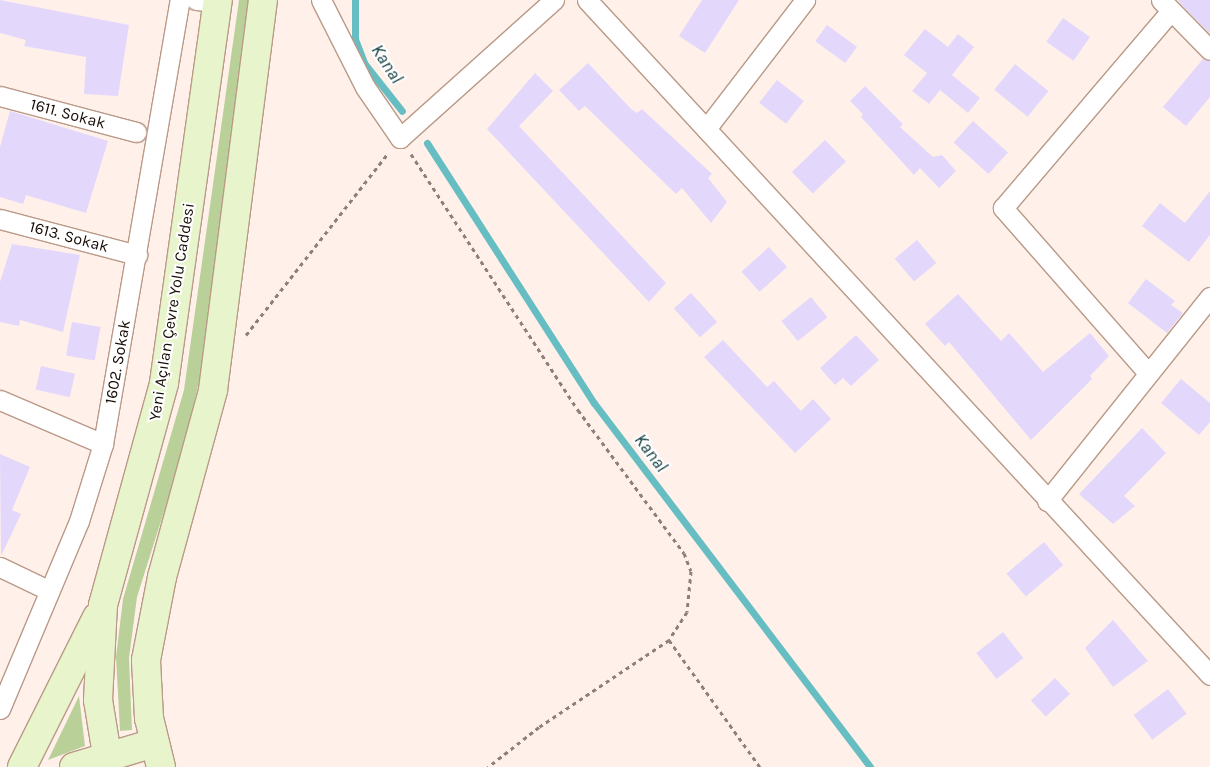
<!DOCTYPE html>
<html>
<head>
<meta charset="utf-8">
<style>
  body { margin:0 }
  #map { position:relative; width:1210px; height:767px; overflow:hidden; background:#fff0e9; font-family:Karla,sans-serif }
  div>[style] { position:absolute }
  .green>* { inset:0; background:#b9d199 }
  .stream>* { height:7px; margin:-3.5px; padding:0 3.5px; transform-origin:3.5px; border-radius:3.5px; background:#66bec3 }
  .building>* { inset:0; background:#e3d8fc; transform-origin:0 0 }
  .path>* { height:3px; margin-top:-1.5px; transform-origin:0; background:repeating-linear-gradient(90deg,#8d807a 0 4px,transparent 0 8px) }
  .roads { filter:drop-shadow(1px 0 #ba9987) drop-shadow(-1px 0 #ba9987) drop-shadow(0 1px #ba9987) drop-shadow(0 -1px #ba9987) }
  .minor>* { height:19px; margin:-9.5px; padding:0 9.5px; transform-origin:9.5px; border-radius:9.5px; background:#fff }
  .secondary>* { height:28px; margin:-14px; padding:0 14px; transform-origin:14px; border-radius:14px; background:#e8f4cc }
  span { translate:-50% -50%; white-space:nowrap; text-align:center; line-height:1.15; -webkit-text-stroke:4px #fff; paint-order:stroke }
  .street-label { font-size:16px; color:#170c06 }
  .water-label { font-size:18px; color:#113b3e; font-style:italic }
</style>
</head>
<body>
<div id="map">
  <div class="green">
    <div style="clip-path:polygon(239px 0,254px 0,206px 350px,184px 448px,137px 597px,129px 658px,132px 730px,120px 731px,116px 657px,123px 599px,184px 390px)"></div>
    <div style="clip-path:polygon(79px 696px,85px 746px,48px 760px)"></div>
  </div>
  <div class="stream">
    <div style="left:355px;top:0;width:39px;rotate:90deg"></div>
    <div style="left:355px;top:39px;width:26px;rotate:69deg"></div>
    <div style="left:364px;top:63px;width:61px;rotate:51.6deg"></div>
    <div style="left:427px;top:143px;width:309px;rotate:57.3deg"></div>
    <div style="left:594px;top:403px;width:457px;rotate:52.8deg"></div>
  </div>
  <div class="building">
    <div style="clip-path:polygon(0 0,129px 25px,118px 96px,84px 94px,86px 57px,24px 46px,26px 40px,0 33px)"></div>
    <div style="clip-path:polygon(702px 0,739px 0,705px 53px,679px 36px)"></div>
    <div style="clip-path:polygon(1178px 0,1210px 0,1210px 34px,1182px 5px)"></div>
    <div style="left:1063px;top:18px;width:33px;height:29px;rotate:35deg"></div>
    <div style="left:827px;top:25px;width:37px;height:20px;rotate:36deg"></div>
    <div style="clip-path:polygon(925px 29px,948px 47px,958px 34px,974px 47px,952px 75px,980px 98px,968px 113px,940px 90px,929px 104px,912px 91px,927px 73px,904px 55px)"></div>
    <div style="clip-path:polygon(1203px 59px,1210px 61px,1210px 97px,1186px 126px,1163px 107px)"></div>
    <div style="clip-path:polygon(588px 63px,631px 109px,637px 113px,642px 109px,712px 174px,708px 178px,727px 202px,711px 223px,682px 188px,676px 194px,585px 106px,579px 111px,559px 90px)"></div>
    <div style="left:1015px;top:64px;width:43px;height:33px;rotate:39deg"></div>
    <div style="clip-path:polygon(535px 73px,553px 91px,519px 126px,666px 283px,649px 302px,487px 129px)"></div>
    <div style="left:777px;top:80px;width:34px;height:29px;rotate:38deg"></div>
    <div style="clip-path:polygon(865px 86px,903px 124px,900px 127px,933px 157px,942px 155px,956px 171px,939px 188px,920px 168px,914px 175px,861px 117px,863px 114px,850px 101px)"></div>
    <div style="clip-path:polygon(10px 111px,108px 141px,86px 213px,26px 195px,23px 204px,0 197px,0 147px)"></div>
    <div style="left:973px;top:121px;width:47px;height:29px;rotate:42deg"></div>
    <div style="left:825px;top:140px;width:30px;height:46px;rotate:46deg"></div>
    <div style="clip-path:polygon(1210px 191px,1210px 235px,1189px 262px,1142px 226px,1160px 203px,1185px 223px)"></div>
    <div style="left:917px;top:240px;width:30px;height:29px;rotate:50deg"></div>
    <div style="clip-path:polygon(12px 244px,80px 255px,63px 332px,20px 320px,19px 326px,0 322px,0 282px)"></div>
    <div style="left:769px;top:247px;width:27px;height:37px;rotate:48deg"></div>
    <div style="clip-path:polygon(1146px 279px,1175px 301px,1171px 305px,1183px 313px,1167px 333px,1128px 303px)"></div>
    <div style="left:691px;top:293px;width:39px;height:23px;rotate:48deg"></div>
    <div style="clip-path:polygon(958px 294px,1001px 341px,1009px 333px,1043px 372px,1090px 333px,1109px 356px,1090px 376px,1092px 379px,1031px 440px,949px 342px,945px 346px,925px 324px)"></div>
    <div style="left:811px;top:297px;width:26px;height:38px;rotate:51deg"></div>
    <div style="left:72px;top:322px;width:29px;height:34px;rotate:10deg"></div>
    <div style="clip-path:polygon(856px 335px,879px 360px,851px 386px,843px 378px,835px 385px,820px 368px)"></div>
    <div style="clip-path:polygon(723px 340px,767px 387px,774px 381px,801px 411px,813px 399px,831px 419px,795px 453px,704px 357px)"></div>
    <div style="left:41px;top:366px;width:35px;height:24px;rotate:13deg"></div>
    <div style="clip-path:polygon(1181px 379px,1210px 403px,1210px 422px,1199px 435px,1161px 403px)"></div>
    <div style="clip-path:polygon(1142px 428px,1166px 453px,1124px 496px,1135px 506px,1113px 524px,1079px 494px)"></div>
    <div style="clip-path:polygon(0 454px,30px 467px,12px 510px,21px 514px,1px 556px)"></div>
    <div style="left:1044px;top:542px;width:30px;height:49px;rotate:50deg"></div>
    <div style="clip-path:polygon(1113px 620px,1148px 661px,1113px 687px,1085px 648px)"></div>
    <div style="left:1003px;top:632px;width:33px;height:34px;rotate:52deg"></div>
    <div style="left:1055px;top:678px;width:22px;height:33px;rotate:47deg"></div>
    <div style="left:1168px;top:689px;width:31px;height:43px;rotate:53deg"></div>
  </div>
  <div class="path">
    <div style="left:411px;top:154px;width:306px;rotate:56.9deg"></div>
    <div style="left:578px;top:410px;width:178px;rotate:53.5deg"></div>
    <div style="left:684px;top:553px;width:19px;rotate:69deg"></div>
    <div style="left:691px;top:571px;width:41px;rotate:95.6deg"></div>
    <div style="left:687px;top:612px;width:33px;rotate:123deg"></div>
    <div style="left:669px;top:640px;width:156px;rotate:146.2deg"></div>
    <div style="left:539px;top:727px;width:65px;rotate:141.9deg"></div>
    <div style="left:246px;top:335px;width:231px;rotate:-52deg"></div>
    <div style="left:669px;top:640px;width:156px;rotate:54.4deg"></div>
  </div>
  <div class="roads">
    <div class="minor">
      <div style="left:196px;top:0;width:21px;rotate:5deg"></div>
      <div style="left:321px;top:0;width:97px;rotate:63.2deg"></div>
      <div style="left:365px;top:87px;width:62px;rotate:55.5deg"></div>
      <div style="left:400px;top:138px;width:207px;rotate:-41.9deg"></div>
      <div style="left:587px;top:0;width:919px;rotate:47.29deg"></div>
      <div style="left:1161px;top:0;width:70px;rotate:45.6deg"></div>
      <div style="left:0;top:96px;width:141px;rotate:14.8deg"></div>
      <div style="left:706px;top:129px;width:163px;rotate:-52.5deg"></div>
      <div style="left:0;top:219px;width:142px;rotate:14.7deg"></div>
      <div style="left:1148px;top:373px;width:220px;rotate:-131.3deg"></div>
      <div style="left:1003px;top:208px;width:256px;rotate:-49.6deg"></div>
      <div style="left:0;top:400px;width:112px;rotate:23.1deg"></div>
      <div style="left:1047px;top:501px;width:261px;rotate:-51.4deg"></div>
      <div style="left:0;top:567px;width:55px;rotate:25.6deg"></div>
      <div style="left:0;top:709px;width:204px;rotate:-67.2deg"></div>
      <div style="left:79px;top:521px;width:81px;rotate:-72.7deg"></div>
      <div style="left:103px;top:444px;width:451px;rotate:-80.2deg"></div>
    </div>
    <div class="secondary">
      <div style="left:22px;top:767px;width:168px;rotate:-63.4deg"></div>
      <div style="left:74px;top:767px;width:84px;rotate:-16.7deg"></div>
      <div style="left:109px;top:767px;width:68px;rotate:-99.3deg"></div>
      <div style="left:98px;top:700px;width:95px;rotate:-87deg"></div>
      <div style="left:103px;top:605px;width:230px;rotate:-74.6deg"></div>
      <div style="left:164px;top:383px;width:387px;rotate:-82deg"></div>
      <div style="left:161px;top:767px;width:50px;rotate:-103.8deg"></div>
      <div style="left:149px;top:718px;width:58px;rotate:-93deg"></div>
      <div style="left:146px;top:660px;width:85px;rotate:-79.1deg"></div>
      <div style="left:162px;top:577px;width:194px;rotate:-74.7deg"></div>
      <div style="left:213px;top:390px;width:393px;rotate:-82.7deg"></div>
    </div>
  </div>
  <div class="street-label">
    <span style="left:68px;top:114px;rotate:15deg">1611. Sokak</span>
    <span style="left:69px;top:237px;rotate:15deg">1613. Sokak</span>
    <span style="left:172px;top:312px;rotate:-81deg">Yeni Açılan Çevre Yolu Caddesi</span>
    <span style="left:118px;top:362px;rotate:-80deg">1602. Sokak</span>
  </div>
  <div class="water-label">
    <span style="left:387px;top:64px;rotate:57deg">Kanal</span>
    <span style="left:651px;top:453px;rotate:53deg">Kanal</span>
  </div>
</div>
</body>
</html>
